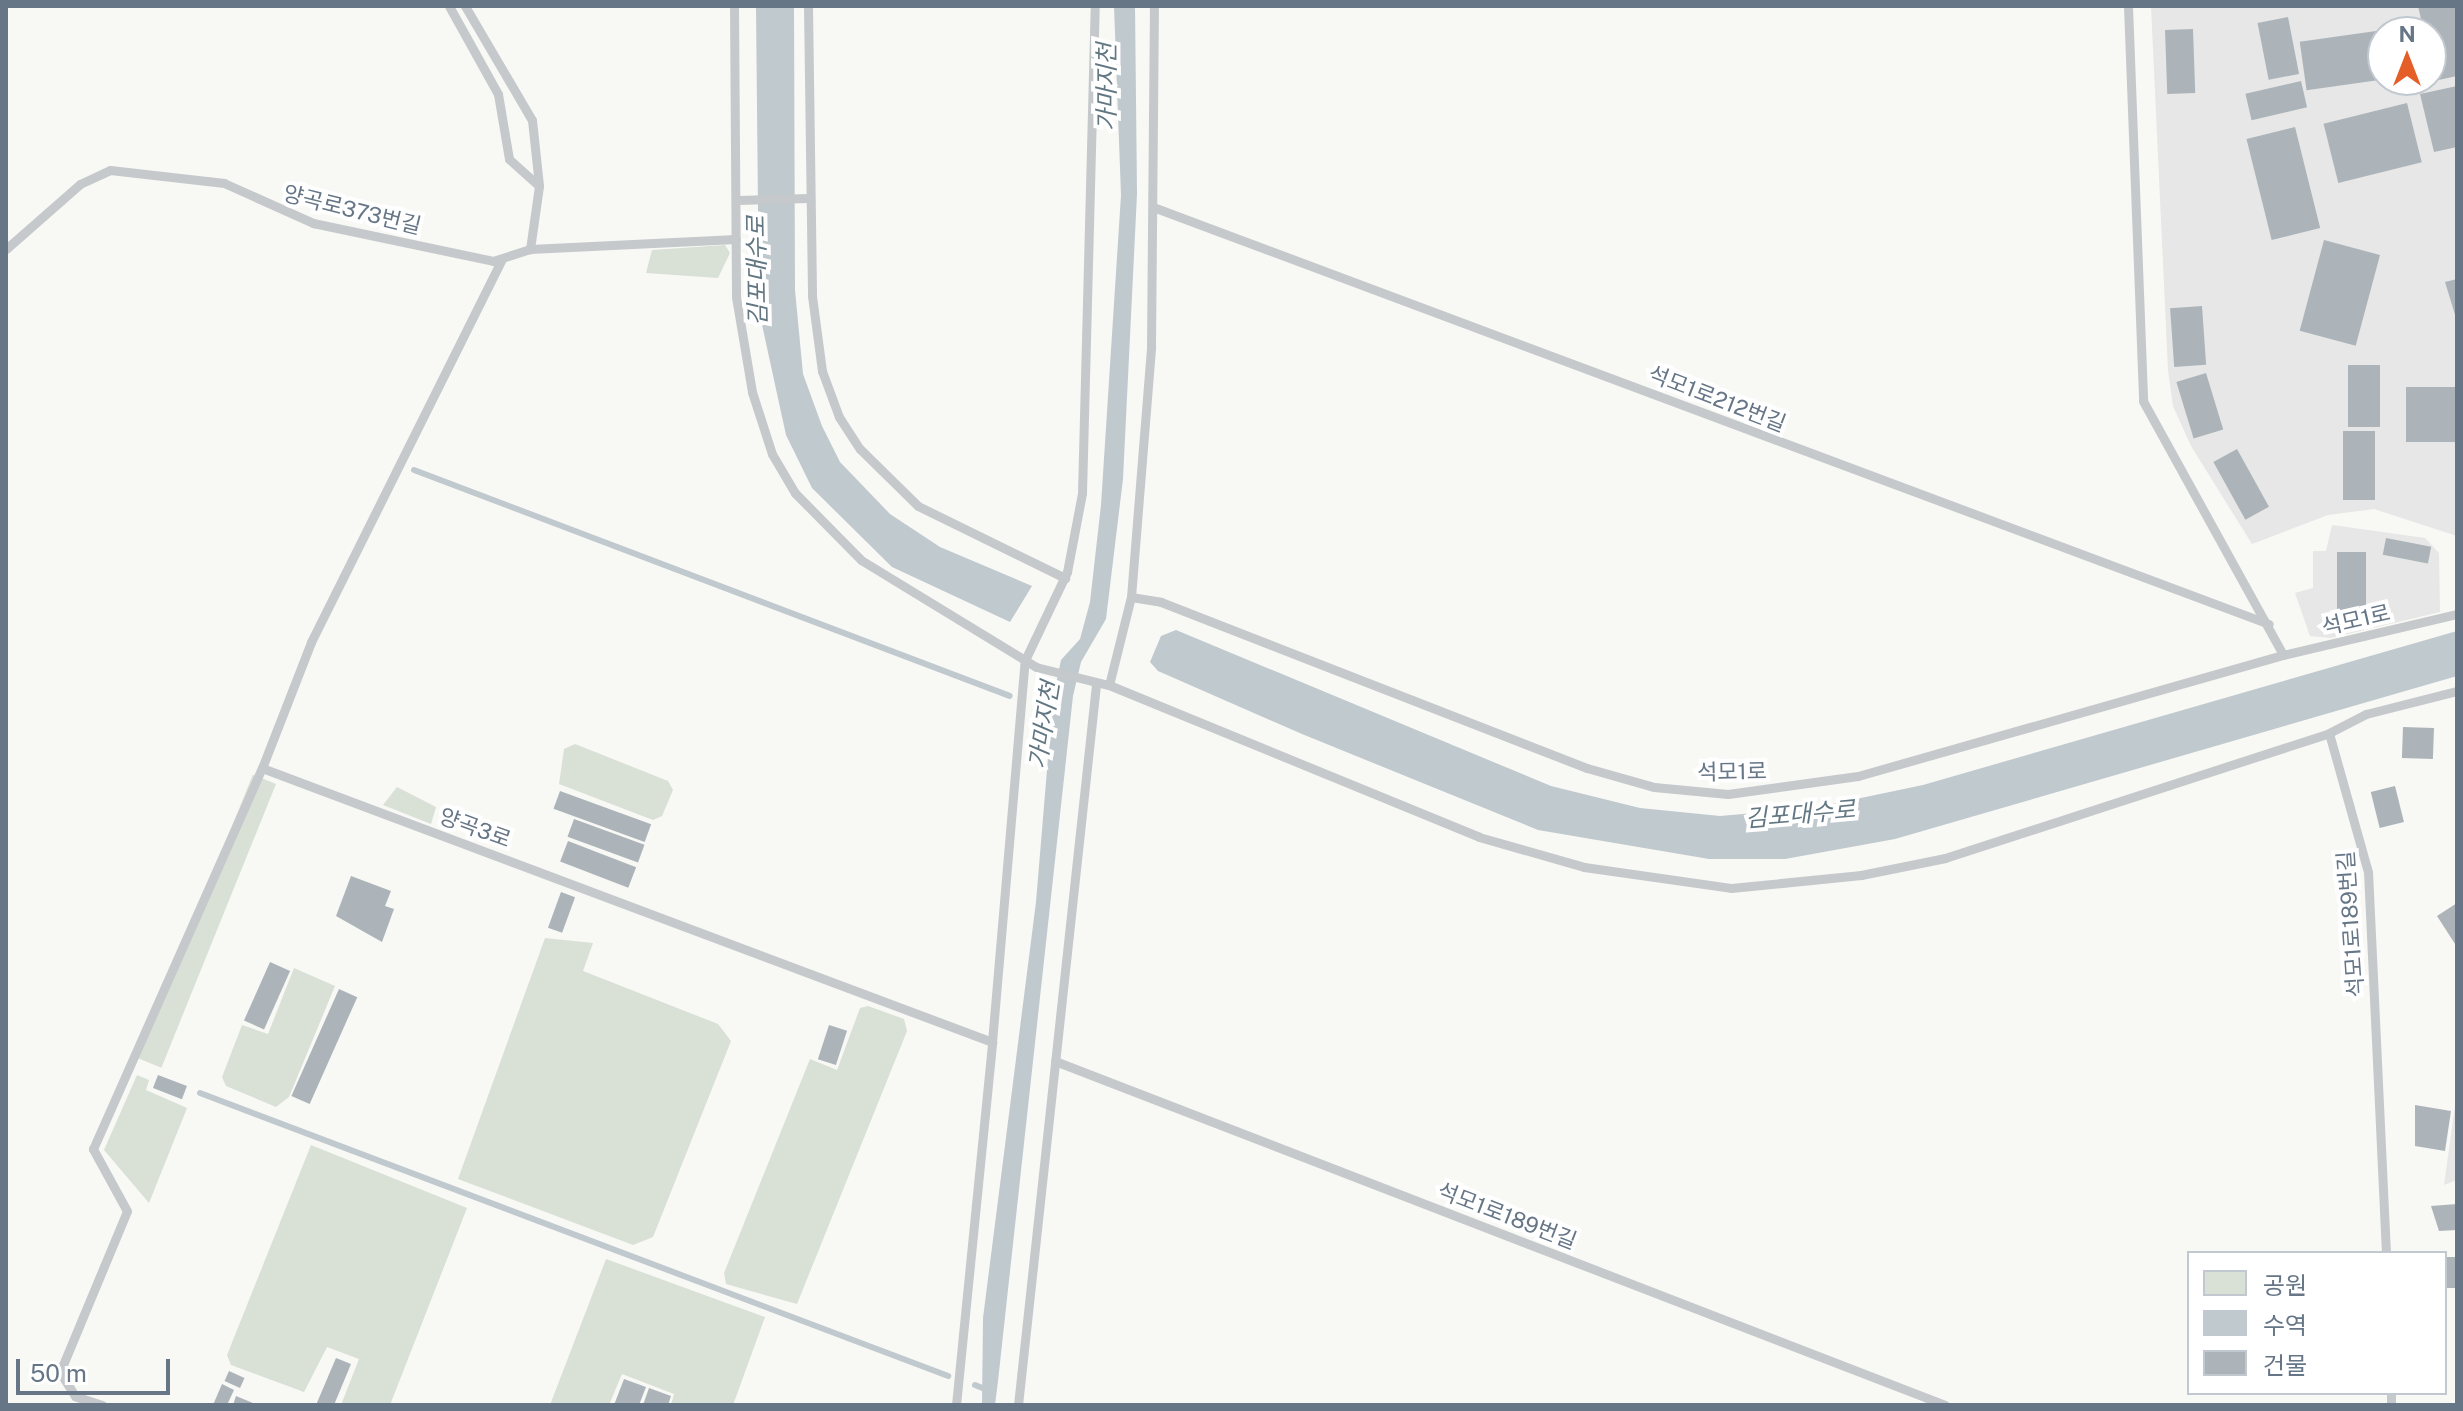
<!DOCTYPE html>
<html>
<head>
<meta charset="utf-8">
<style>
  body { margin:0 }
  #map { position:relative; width:2463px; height:1411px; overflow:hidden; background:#f8f8f5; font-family:"Public Sans","Noto Sans KR",sans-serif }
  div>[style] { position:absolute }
  .built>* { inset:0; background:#e6e7e6 }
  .green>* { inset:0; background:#d9e0d6; transform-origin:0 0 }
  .water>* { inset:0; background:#c0c9ce }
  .stream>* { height:6px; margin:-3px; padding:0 3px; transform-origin:3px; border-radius:3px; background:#c0c9ce }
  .building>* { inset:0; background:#acb4ba; transform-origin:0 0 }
  .service>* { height:9px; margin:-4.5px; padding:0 4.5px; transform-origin:4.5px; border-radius:4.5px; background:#c5c9cc }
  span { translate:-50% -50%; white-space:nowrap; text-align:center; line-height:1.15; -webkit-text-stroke:8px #fff; paint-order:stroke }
  .street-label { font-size:22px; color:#667687 }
  .water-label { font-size:24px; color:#627782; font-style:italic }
  .frame { position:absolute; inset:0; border:8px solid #667687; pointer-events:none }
  .legend { position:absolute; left:2187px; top:1251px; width:260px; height:144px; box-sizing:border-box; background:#fff; border:2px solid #c2c8cf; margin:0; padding:10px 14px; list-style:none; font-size:24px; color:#667687 }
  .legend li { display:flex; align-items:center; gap:16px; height:40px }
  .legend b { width:40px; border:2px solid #c2c8cf }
  .north { position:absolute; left:2367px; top:16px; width:80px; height:80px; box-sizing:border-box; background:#fff; border:2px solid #c2c8cf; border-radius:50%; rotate:0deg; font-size:22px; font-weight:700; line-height:32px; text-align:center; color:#667687 }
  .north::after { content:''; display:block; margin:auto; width:28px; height:36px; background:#e65e27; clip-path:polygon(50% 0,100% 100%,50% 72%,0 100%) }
  .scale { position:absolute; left:16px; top:1359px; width:154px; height:36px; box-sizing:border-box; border:4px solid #667687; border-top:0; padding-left:10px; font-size:24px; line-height:28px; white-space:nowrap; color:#667687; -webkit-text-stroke:6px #fff; paint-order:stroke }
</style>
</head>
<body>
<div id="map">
  <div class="built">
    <div style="clip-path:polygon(evenodd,2151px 6px,2457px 6px,2457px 536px,2374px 509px,2328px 515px,2252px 544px,2191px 446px,2173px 406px,2168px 370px,2151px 6px,2383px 32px,2431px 32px,2431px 80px,2383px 80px,2383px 32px)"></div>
    <div style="clip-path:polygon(2332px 525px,2425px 538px,2439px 553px,2440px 612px,2331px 638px,2310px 636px,2295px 593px,2313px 588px,2313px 551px,2326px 551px)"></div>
    <div style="clip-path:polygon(2457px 1091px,2457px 1180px,2444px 1185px)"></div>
  </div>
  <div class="green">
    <div style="clip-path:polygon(725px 245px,730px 253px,718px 278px,646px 273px,652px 250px)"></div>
    <div style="clip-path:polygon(575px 744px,668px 781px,673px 790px,662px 816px,653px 820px,559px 784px,564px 749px)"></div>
    <div style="left:276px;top:784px;width:306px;height:25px;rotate:112deg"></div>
    <div style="clip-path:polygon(397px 787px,436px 807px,431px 824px,383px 805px)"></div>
    <div style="clip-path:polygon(545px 938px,593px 943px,583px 971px,718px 1024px,731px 1041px,653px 1237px,633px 1245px,458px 1179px)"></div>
    <div style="clip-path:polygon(294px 968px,335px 986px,289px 1097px,276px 1107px,226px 1086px,222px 1077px,242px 1025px,268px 1034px)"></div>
    <div style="clip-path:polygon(868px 1006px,904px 1019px,907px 1031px,797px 1304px,726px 1284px,724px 1273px,810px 1059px,837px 1070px,860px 1008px)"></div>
    <div style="clip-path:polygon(137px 1075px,149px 1080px,146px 1090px,187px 1108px,149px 1203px,104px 1150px)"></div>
    <div style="clip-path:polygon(311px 1145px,467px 1208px,390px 1405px,341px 1405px,359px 1359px,327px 1347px,304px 1392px,231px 1365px,227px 1355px)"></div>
    <div style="clip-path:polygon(606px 1259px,765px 1317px,733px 1405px,671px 1405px,674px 1394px,622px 1374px,609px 1405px,550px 1405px)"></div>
  </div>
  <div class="water">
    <div style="clip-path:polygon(756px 6px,794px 6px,795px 290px,803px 374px,822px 426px,840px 462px,890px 514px,940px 547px,1032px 586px,1010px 622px,892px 567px,812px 488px,786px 435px,759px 311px)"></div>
    <div style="clip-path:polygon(1114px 6px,1135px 6px,1137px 194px,1123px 479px,1106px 619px,1081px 662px,1073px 696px,998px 1381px,995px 1405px,982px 1405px,983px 1318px,1036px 902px,1053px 698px,1061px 660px,1080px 639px,1090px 602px,1101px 505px,1121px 195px)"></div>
    <div style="clip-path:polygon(1176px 630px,1551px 786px,1640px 808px,1720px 816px,1813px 808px,1923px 785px,2457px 631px,2457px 676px,1895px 839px,1785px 859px,1709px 859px,1538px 830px,1302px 734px,1158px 671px,1150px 662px,1161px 636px)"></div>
  </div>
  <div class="stream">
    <div style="left:414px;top:470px;width:637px;rotate:20.77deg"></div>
    <div style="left:1042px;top:708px;width:16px;rotate:22deg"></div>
    <div style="left:200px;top:1093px;width:800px;rotate:20.72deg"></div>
    <div style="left:975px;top:1385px;width:16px;rotate:22deg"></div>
  </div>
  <div class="building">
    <div style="clip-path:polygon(2418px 6px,2457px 6px,2457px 76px,2434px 81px,2431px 32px,2424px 32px)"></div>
    <div style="left:2288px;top:17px;width:58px;height:31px;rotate:79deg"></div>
    <div style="left:2193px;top:29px;width:64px;height:28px;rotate:88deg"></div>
    <div style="left:2376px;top:31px;width:49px;height:77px;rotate:82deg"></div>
    <div style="left:2301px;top:81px;width:27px;height:57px;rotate:77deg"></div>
    <div style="clip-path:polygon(2457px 86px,2457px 147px,2434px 152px,2420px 94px)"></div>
    <div style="left:2407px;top:103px;width:61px;height:86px;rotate:76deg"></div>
    <div style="left:2295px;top:127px;width:104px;height:50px;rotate:76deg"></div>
    <div style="left:2324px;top:240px;width:58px;height:94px;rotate:15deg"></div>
    <div style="clip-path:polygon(2457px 279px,2457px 318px,2456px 318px,2445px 282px)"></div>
    <div style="left:2202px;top:306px;width:59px;height:32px;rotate:86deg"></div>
    <div style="left:2348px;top:365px;width:32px;height:62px"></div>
    <div style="left:2206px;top:373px;width:59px;height:31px;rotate:73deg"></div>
    <div style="left:2457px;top:387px;width:55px;height:51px;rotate:90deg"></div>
    <div style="left:2343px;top:431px;width:32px;height:69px"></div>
    <div style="left:2237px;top:449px;width:66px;height:27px;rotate:61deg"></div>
    <div style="left:2386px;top:538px;width:46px;height:17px;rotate:11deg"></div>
    <div style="left:2337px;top:552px;width:29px;height:58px"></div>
    <div style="left:2403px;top:727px;width:31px;height:31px;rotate:2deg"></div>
    <div style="left:2395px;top:786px;width:37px;height:25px;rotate:76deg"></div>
    <div style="left:560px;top:791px;width:97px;height:19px;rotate:20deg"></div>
    <div style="left:574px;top:819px;width:75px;height:19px;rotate:20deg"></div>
    <div style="left:568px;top:841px;width:73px;height:22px;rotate:21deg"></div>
    <div style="clip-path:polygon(351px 876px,391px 891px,385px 906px,394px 909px,382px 942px,336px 916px)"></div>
    <div style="left:561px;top:892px;width:15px;height:38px;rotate:20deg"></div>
    <div style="clip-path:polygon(2457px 903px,2457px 947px,2437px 916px)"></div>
    <div style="left:270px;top:962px;width:22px;height:64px;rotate:24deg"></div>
    <div style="left:339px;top:989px;width:20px;height:117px;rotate:24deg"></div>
    <div style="left:829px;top:1025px;width:19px;height:36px;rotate:18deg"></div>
    <div style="left:158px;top:1075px;width:31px;height:14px;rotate:21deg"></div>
    <div style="clip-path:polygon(2415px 1105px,2451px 1111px,2445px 1151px,2415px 1146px)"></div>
    <div style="clip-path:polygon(2457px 1204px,2457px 1230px,2439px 1231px,2431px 1206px)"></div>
    <div style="left:2445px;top:1257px;width:12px;height:31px"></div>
    <div style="clip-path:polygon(336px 1358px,351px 1364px,334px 1405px,316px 1405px)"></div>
    <div style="left:229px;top:1371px;width:17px;height:11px;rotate:24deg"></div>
    <div style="clip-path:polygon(624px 1379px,646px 1387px,639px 1405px,614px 1405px)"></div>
    <div style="clip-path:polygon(222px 1384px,234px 1390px,227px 1405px,213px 1405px)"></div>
    <div style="clip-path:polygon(649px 1388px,671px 1396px,668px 1405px,643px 1405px)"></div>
    <div style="clip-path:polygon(236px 1396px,258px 1405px,233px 1405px)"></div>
  </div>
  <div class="service">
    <div style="left:449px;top:6px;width:101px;rotate:60.9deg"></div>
    <div style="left:498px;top:94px;width:66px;rotate:80.4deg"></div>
    <div style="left:509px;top:159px;width:40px;rotate:42deg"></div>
    <div style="left:465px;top:6px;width:132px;rotate:59.6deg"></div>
    <div style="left:532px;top:120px;width:66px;rotate:83.9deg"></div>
    <div style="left:539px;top:186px;width:64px;rotate:98.1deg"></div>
    <div style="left:734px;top:6px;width:291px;rotate:89.6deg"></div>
    <div style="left:736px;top:297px;width:96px;rotate:80.4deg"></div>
    <div style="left:752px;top:392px;width:65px;rotate:72.1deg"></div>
    <div style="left:772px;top:454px;width:45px;rotate:59.5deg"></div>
    <div style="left:795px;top:493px;width:94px;rotate:45.4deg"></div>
    <div style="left:861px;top:560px;width:205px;rotate:31.4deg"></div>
    <div style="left:1036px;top:667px;width:75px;rotate:13.9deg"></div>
    <div style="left:1109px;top:685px;width:91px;rotate:-76deg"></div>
    <div style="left:1131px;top:597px;width:30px;rotate:9deg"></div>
    <div style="left:1161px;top:602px;width:457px;rotate:21.3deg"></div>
    <div style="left:1587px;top:768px;width:70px;rotate:15.8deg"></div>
    <div style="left:1654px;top:787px;width:74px;rotate:5.4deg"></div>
    <div style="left:1728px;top:794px;width:131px;rotate:-7.9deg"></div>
    <div style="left:1858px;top:776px;width:442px;rotate:-15.9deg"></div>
    <div style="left:2283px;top:655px;width:179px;rotate:-13.3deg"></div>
    <div style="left:808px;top:6px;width:290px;rotate:89.2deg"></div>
    <div style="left:812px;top:296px;width:76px;rotate:82.4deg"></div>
    <div style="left:822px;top:371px;width:49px;rotate:69.7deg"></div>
    <div style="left:839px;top:417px;width:38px;rotate:57deg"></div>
    <div style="left:860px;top:449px;width:81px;rotate:44.5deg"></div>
    <div style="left:918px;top:506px;width:164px;rotate:26.1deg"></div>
    <div style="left:2128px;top:6px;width:395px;rotate:87.8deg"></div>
    <div style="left:2143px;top:401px;width:290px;rotate:61.1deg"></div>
    <div style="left:738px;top:200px;width:71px;rotate:-1.6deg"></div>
    <div style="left:1153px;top:207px;width:1191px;rotate:20.49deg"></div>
    <div style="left:6px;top:249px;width:98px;rotate:-41.3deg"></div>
    <div style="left:80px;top:184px;width:33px;rotate:-25deg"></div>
    <div style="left:110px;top:170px;width:115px;rotate:6.5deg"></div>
    <div style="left:224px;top:183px;width:98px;rotate:24.2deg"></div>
    <div style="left:313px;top:223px;width:184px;rotate:11.9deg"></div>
    <div style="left:493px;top:261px;width:39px;rotate:-18deg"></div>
    <div style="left:530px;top:249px;width:206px;rotate:-2.8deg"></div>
    <div style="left:1131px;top:597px;width:252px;rotate:-85.4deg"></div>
    <div style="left:1151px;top:346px;width:340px;rotate:-89.5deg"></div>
    <div style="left:1109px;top:685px;width:400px;rotate:22.3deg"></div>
    <div style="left:1479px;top:837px;width:109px;rotate:15.9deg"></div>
    <div style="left:1584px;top:867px;width:148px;rotate:8.1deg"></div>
    <div style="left:1731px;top:888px;width:131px;rotate:-5.7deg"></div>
    <div style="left:1861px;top:875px;width:86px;rotate:-11.4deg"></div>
    <div style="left:1945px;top:858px;width:404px;rotate:-18deg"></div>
    <div style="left:262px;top:768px;width:135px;rotate:-68.7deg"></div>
    <div style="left:311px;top:642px;width:426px;rotate:-63.5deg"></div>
    <div style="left:1055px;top:1061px;width:954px;rotate:21.13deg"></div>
    <div style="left:2386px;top:1253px;width:381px;rotate:-92.7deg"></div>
    <div style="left:2368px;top:872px;width:144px;rotate:-105.7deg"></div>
    <div style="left:2329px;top:733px;width:42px;rotate:-27.2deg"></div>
    <div style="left:2366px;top:714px;width:94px;rotate:-14.2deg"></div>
    <div style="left:2391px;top:1393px;width:12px;rotate:90deg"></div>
    <div style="left:102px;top:1405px;width:28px;rotate:-162deg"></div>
    <div style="left:75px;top:1396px;width:28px;rotate:-122deg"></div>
    <div style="left:60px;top:1372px;width:174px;rotate:-67.4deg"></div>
    <div style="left:127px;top:1211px;width:71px;rotate:-118.7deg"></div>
    <div style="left:93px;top:1149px;width:417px;rotate:-66.1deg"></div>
    <div style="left:262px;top:768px;width:780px;rotate:20.57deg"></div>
    <div style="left:992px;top:1042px;width:383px;rotate:-85.1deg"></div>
    <div style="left:1025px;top:660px;width:98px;rotate:-64.5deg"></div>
    <div style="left:1067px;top:572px;width:80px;rotate:-79.2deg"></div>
    <div style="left:1082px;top:493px;width:487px;rotate:-88.5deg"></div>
    <div style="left:956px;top:1405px;width:365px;rotate:-84.3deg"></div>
    <div style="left:1018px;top:1405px;width:724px;rotate:-83.82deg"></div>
  </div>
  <div class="street-label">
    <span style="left:352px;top:210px;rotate:14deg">양곡로373번길</span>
    <span style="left:1717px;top:399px;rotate:21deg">석모1로212번길</span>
    <span style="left:2356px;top:620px;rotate:-13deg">석모1로</span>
    <span style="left:1732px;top:772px;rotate:-1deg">석모1로</span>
    <span style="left:475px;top:828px;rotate:20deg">양곡3로</span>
    <span style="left:2351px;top:924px;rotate:-94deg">석모1로189번길</span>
    <span style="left:1507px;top:1216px;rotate:21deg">석모1로189번길</span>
  </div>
  <div class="water-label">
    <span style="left:1107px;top:87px;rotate:-90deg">가마지천</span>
    <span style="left:757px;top:271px;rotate:-91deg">김포대수로</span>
    <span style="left:1044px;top:725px;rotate:-81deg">가마지천</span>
    <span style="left:1800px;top:814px;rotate:-5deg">김포대수로</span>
  </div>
  <div class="frame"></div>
  <ul class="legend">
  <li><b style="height:22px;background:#d9e0d6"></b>공원</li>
  <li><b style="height:22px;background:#c0c9ce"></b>수역</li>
  <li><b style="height:22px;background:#acb4ba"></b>건물</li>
  </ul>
  <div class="north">N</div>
  <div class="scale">50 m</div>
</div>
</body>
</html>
